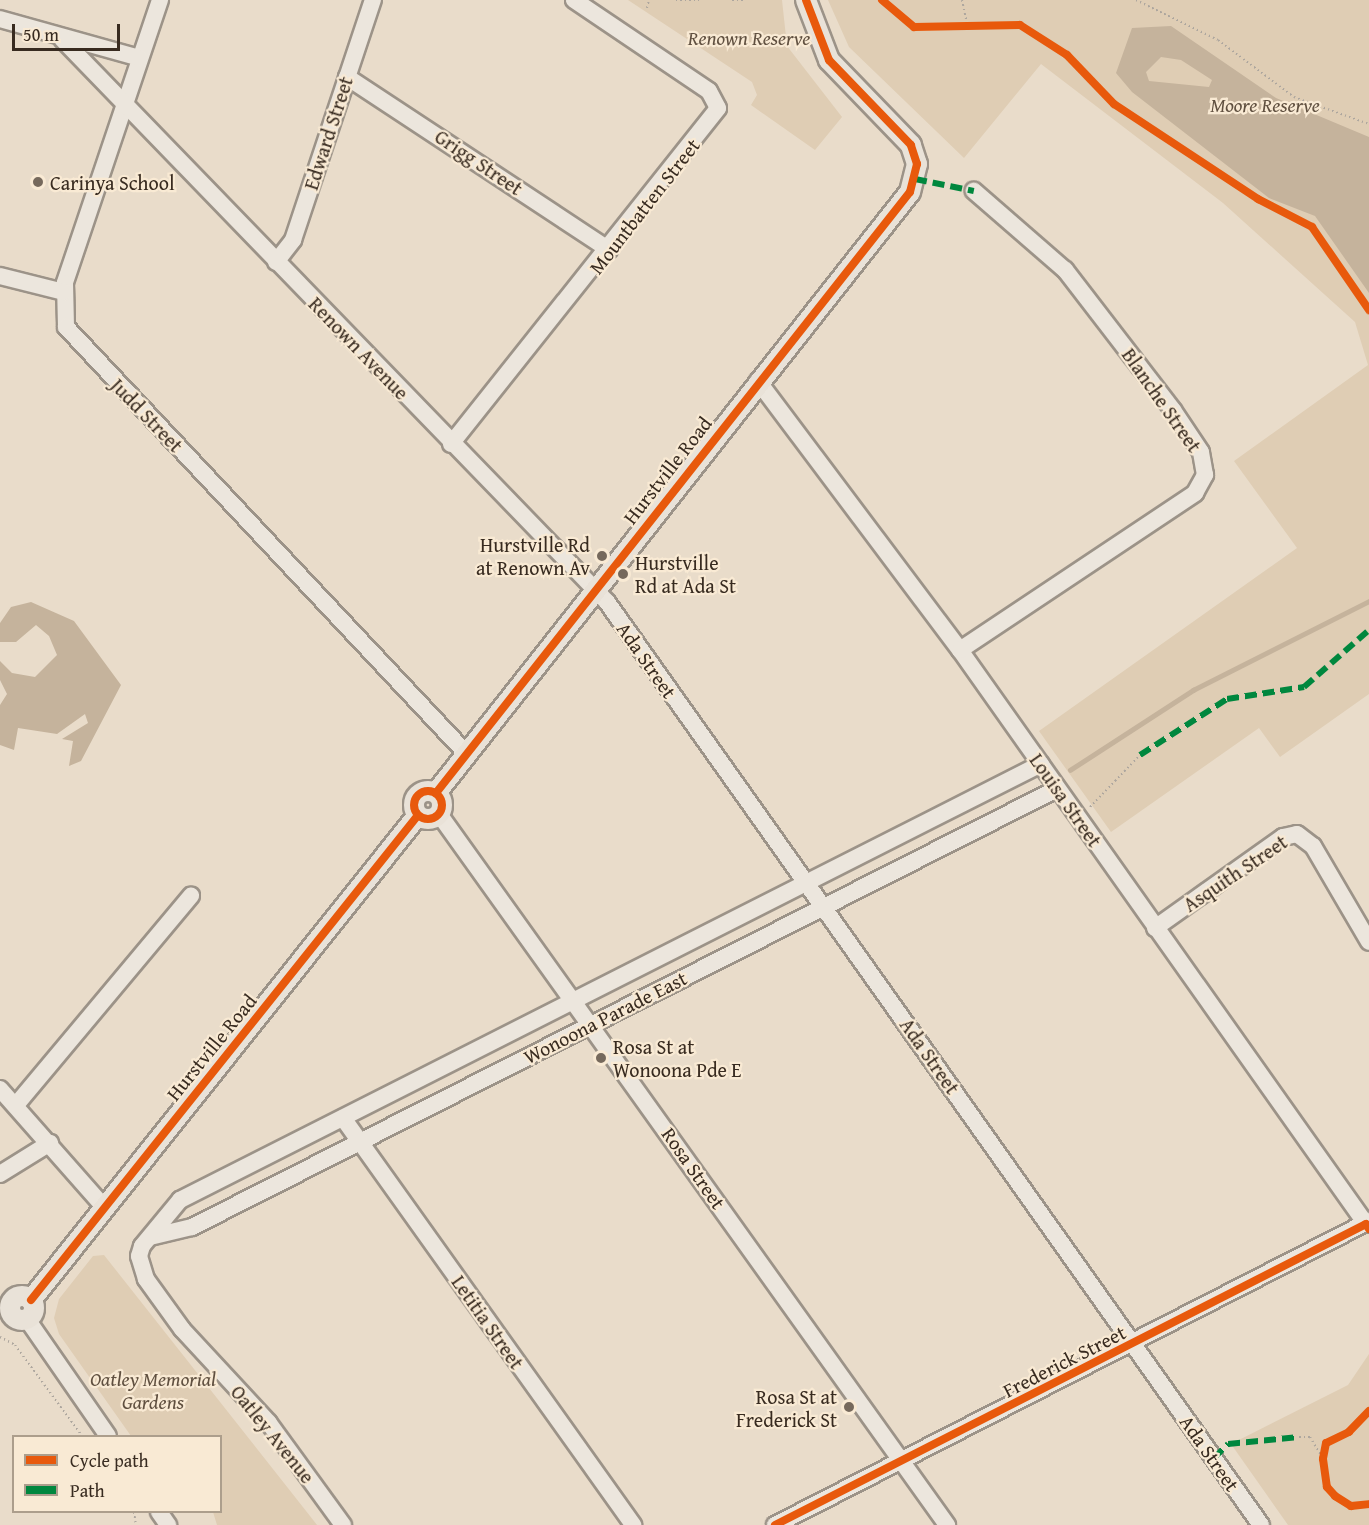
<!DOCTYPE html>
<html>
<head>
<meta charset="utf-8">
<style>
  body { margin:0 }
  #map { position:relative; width:1369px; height:1525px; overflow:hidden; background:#e9dcca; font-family:"Gentium Book Plus",serif }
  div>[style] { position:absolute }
  .green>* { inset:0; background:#dfcdb4 }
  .water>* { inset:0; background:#c5b39c }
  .stream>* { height:4.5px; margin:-2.25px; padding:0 2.25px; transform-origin:2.25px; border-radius:2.25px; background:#c5b39c }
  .path>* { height:2px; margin-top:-1px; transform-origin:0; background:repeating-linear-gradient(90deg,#ada69e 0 1.5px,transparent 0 4.5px) }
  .roads { filter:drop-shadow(2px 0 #9c9388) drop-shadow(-2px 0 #9c9388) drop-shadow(0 2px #9c9388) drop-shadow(0 -2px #9c9388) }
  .minor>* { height:16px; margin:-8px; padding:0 8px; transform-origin:8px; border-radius:8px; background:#ece6dd }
  .major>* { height:20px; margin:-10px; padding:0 10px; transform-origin:10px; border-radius:10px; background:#e9e2d8 }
  .major>.ring { margin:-10px; padding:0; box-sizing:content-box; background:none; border:20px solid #e9e2d8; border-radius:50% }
  .quiet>* { height:6px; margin-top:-3px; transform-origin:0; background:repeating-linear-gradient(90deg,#00873e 0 12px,transparent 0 18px) }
  .cycleway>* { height:8px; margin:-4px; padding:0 4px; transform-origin:4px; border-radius:4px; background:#e8590c }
  .cycleway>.ring { margin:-4px; padding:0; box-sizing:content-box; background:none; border:8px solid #e8590c; border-radius:50% }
  .dots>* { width:16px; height:16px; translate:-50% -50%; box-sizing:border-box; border:3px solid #f9ead4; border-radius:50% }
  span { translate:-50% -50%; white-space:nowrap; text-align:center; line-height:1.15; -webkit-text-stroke:4.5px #f9ead4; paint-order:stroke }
  .park-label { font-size:20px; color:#605040; font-style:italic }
  .street-label { font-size:20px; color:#382b20 }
  .poi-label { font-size:20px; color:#382b20 }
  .left { translate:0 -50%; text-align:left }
  .right { translate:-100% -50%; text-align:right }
  .legend { position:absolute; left:12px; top:1435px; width:210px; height:78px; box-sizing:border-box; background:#f9ead4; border:2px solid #ac9e8c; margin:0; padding:8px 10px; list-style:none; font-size:18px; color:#382b20 }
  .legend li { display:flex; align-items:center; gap:12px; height:30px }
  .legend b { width:30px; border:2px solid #ac9e8c }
  .scale { position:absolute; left:12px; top:24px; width:108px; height:27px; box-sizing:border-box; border:3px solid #382b20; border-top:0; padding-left:8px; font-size:18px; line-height:21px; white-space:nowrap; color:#382b20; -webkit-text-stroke:4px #f9ead4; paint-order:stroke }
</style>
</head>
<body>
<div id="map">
  <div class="green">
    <div style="clip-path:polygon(628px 0,782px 0,787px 46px,842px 117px,815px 150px,751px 105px,757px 95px,752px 82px)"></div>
    <div style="clip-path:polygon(828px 0,1369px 0,1369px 694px,1280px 757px,1259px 728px,1111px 832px,1039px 731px,1297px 548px,1234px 461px,1368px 365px,1355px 322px,1223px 203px,1041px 64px,964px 158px,849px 47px)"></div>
    <div style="clip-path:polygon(104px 1255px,310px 1516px,317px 1525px,217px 1525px,213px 1512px,220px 1512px,220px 1436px,131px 1436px,59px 1334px,54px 1318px,59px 1299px,93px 1256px)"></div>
    <div style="clip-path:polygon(1369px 1354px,1369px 1525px,1288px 1525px,1231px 1444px,1348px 1385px)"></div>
  </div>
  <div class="water">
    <div style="clip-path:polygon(evenodd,1171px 26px,1276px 98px,1369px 137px,1369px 293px,1315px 216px,1269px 198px,1132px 92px,1116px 73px,1132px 28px,1171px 26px,1161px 57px,1181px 60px,1212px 80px,1209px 87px,1149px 81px,1146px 72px,1161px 57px)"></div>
    <div style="clip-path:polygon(31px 602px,74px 621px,121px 685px,81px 761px,69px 766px,73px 741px,62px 739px,88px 723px,85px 714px,57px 734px,18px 728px,14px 750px,0 745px,0 705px,7px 694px,0 680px,0 661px,12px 673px,35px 677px,57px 655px,49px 636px,36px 625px,16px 642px,0 642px,0 623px,11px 607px)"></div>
  </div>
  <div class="stream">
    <div style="left:1070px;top:770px;width:147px;rotate:-33deg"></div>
    <div style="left:1193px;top:690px;width:197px;rotate:-26.8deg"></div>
  </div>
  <div class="path">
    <div style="left:676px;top:0;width:23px"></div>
    <div style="left:732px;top:0;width:12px"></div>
    <div style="left:962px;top:0;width:25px;rotate:78deg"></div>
    <div style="left:1136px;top:0;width:91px;rotate:26deg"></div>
    <div style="left:1218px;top:40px;width:95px;rotate:36.9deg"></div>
    <div style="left:1294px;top:97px;width:80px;rotate:19.8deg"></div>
    <div style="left:647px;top:8px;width:8px;rotate:-76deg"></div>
    <div style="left:1090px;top:807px;width:72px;rotate:-46.1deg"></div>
    <div style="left:0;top:1337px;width:17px;rotate:28deg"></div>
    <div style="left:15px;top:1345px;width:113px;rotate:53.6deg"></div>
    <div style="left:1299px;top:1437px;width:11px"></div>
    <div style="left:1310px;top:1437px;width:26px;rotate:59deg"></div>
    <div style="left:134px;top:1512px;width:13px;rotate:81deg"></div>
  </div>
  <div class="roads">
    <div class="minor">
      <div style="left:160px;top:0;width:299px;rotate:108.6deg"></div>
      <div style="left:65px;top:283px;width:44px;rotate:88.7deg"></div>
      <div style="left:66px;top:327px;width:583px;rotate:46.81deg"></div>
      <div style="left:0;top:19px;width:145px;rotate:15.6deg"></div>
      <div style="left:62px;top:39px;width:784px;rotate:45.93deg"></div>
      <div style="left:607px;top:602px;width:1131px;rotate:54.68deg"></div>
      <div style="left:347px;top:77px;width:314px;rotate:33.4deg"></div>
      <div style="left:276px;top:262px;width:28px;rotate:-52deg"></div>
      <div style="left:293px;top:240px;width:253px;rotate:-71.6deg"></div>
      <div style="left:0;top:276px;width:66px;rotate:14deg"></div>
      <div style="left:758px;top:381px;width:336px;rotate:53.1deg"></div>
      <div style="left:960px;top:650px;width:703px;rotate:54.73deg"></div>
      <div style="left:451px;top:444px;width:429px;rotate:-51.5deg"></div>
      <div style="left:718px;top:108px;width:19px;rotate:-118deg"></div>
      <div style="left:709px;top:91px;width:163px;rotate:-146deg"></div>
      <div style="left:960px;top:650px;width:283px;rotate:-33.7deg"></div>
      <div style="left:1195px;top:493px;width:21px;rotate:-61deg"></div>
      <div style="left:1205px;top:475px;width:23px;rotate:-100deg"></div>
      <div style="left:1201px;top:452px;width:50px;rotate:-123.7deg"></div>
      <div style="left:1173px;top:410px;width:177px;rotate:-127.6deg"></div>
      <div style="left:1065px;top:270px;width:121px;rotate:-139deg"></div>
      <div style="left:439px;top:814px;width:874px;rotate:54.45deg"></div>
      <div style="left:1155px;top:928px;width:157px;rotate:-35.4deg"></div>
      <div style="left:1283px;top:837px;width:14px;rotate:-12deg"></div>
      <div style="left:1297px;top:834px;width:20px;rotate:37deg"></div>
      <div style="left:1313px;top:846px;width:111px;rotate:59.7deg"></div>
      <div style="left:0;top:1089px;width:159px;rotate:48.6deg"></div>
      <div style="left:16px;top:1105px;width:273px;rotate:-50.1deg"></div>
      <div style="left:343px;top:1118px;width:500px;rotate:54.5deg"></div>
      <div style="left:0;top:1174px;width:59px;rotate:-31.8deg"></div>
      <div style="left:150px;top:1237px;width:43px;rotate:-13.4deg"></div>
      <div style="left:192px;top:1227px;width:970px;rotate:-26.86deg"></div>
      <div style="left:27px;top:1319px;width:142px;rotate:55.3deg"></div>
      <div style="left:159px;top:1512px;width:16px;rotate:55deg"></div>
      <div style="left:343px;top:1525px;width:126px;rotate:-126deg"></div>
      <div style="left:269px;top:1423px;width:128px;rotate:-132.8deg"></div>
      <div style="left:182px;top:1329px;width:62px;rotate:-125.8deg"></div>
      <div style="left:146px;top:1279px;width:24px;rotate:-107deg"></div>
      <div style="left:139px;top:1256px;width:10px;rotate:-73deg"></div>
      <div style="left:142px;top:1246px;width:60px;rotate:-50.4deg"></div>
      <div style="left:180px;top:1200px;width:965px;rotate:-26.86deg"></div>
      <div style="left:775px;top:1525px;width:667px;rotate:-27.1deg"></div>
    </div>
    <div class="major">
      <div class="ring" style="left:414px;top:791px;width:8px;height:8px"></div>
      <div style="left:436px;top:793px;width:765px;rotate:-51.74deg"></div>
      <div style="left:910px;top:192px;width:29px;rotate:-76deg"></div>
      <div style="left:917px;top:164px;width:20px;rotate:-108deg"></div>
      <div style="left:911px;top:145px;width:118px;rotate:-134deg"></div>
      <div style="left:829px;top:60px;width:64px;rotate:-111deg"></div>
      <div class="ring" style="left:10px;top:1296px;width:4px;height:4px"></div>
      <div style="left:31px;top:1300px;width:620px;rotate:-51.41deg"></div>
    </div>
  </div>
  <div class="quiet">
    <div style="left:915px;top:179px;width:60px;rotate:11.5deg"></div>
    <div style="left:1140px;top:755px;width:103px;rotate:-32.8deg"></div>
    <div style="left:1227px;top:699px;width:78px;rotate:-8.9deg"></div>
    <div style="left:1304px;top:687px;width:86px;rotate:-41.2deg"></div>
    <div style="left:1214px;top:1458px;width:20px;rotate:-45deg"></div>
    <div style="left:1228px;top:1444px;width:71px;rotate:-5.6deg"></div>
  </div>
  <div class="cycleway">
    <div style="left:882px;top:0;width:42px;rotate:40.2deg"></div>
    <div style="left:914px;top:27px;width:106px;rotate:-1.1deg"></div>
    <div style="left:1020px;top:25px;width:56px;rotate:32.6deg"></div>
    <div style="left:1067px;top:55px;width:68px;rotate:46.2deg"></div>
    <div style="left:1114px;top:104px;width:173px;rotate:33.4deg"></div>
    <div style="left:1258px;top:199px;width:61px;rotate:27.4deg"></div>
    <div style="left:1312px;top:227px;width:101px;rotate:55.5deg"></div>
    <div class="ring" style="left:414px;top:791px;width:20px;height:20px"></div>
    <div style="left:436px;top:793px;width:765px;rotate:-51.74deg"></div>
    <div style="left:910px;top:192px;width:29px;rotate:-76deg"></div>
    <div style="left:917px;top:164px;width:20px;rotate:-108deg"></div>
    <div style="left:911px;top:145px;width:118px;rotate:-134deg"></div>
    <div style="left:829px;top:60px;width:64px;rotate:-111deg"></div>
    <div style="left:31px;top:1300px;width:620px;rotate:-51.41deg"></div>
    <div style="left:1369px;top:1411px;width:29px;rotate:134deg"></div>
    <div style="left:1349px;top:1432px;width:25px;rotate:154deg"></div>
    <div style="left:1326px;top:1443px;width:16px;rotate:101deg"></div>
    <div style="left:1323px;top:1459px;width:28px;rotate:82deg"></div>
    <div style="left:1327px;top:1487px;width:12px;rotate:48deg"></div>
    <div style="left:1335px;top:1496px;width:19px;rotate:32deg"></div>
    <div style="left:1351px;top:1506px;width:18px;rotate:-6deg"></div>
    <div style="left:775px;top:1525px;width:663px;rotate:-26.99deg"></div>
    <div style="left:1366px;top:1224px;width:6px;rotate:59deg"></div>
  </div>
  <div class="dots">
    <div style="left:38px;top:182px;background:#76695c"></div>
    <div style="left:602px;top:556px;background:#76695c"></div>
    <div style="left:623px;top:574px;background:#76695c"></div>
    <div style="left:601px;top:1058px;background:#76695c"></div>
    <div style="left:849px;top:1407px;background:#76695c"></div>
  </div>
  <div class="park-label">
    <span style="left:749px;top:37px">Renown Reserve</span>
    <span style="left:1265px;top:104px">Moore Reserve</span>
    <span style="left:153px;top:1390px">Oatley Memorial<br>Gardens</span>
  </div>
  <div class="street-label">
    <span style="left:328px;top:133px;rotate:-72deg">Edward Street</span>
    <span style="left:479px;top:162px;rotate:34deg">Grigg Street</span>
    <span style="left:644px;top:206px;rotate:-52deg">Mountbatten Street</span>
    <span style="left:359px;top:348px;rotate:46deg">Renown Avenue</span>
    <span style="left:1162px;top:400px;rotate:55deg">Blanche Street</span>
    <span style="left:147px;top:415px;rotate:46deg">Judd Street</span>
    <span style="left:667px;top:470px;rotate:-52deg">Hurstville Road</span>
    <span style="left:647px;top:660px;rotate:55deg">Ada Street</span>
    <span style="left:1066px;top:800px;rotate:55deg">Louisa Street</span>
    <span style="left:1235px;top:873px;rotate:-34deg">Asquith Street</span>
    <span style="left:605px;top:1017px;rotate:-27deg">Wonoona Parade East</span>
    <span style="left:211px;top:1047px;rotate:-51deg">Hurstville Road</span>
    <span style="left:930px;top:1056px;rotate:55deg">Ada Street</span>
    <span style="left:694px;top:1168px;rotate:55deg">Rosa Street</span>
    <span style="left:488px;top:1322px;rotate:55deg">Letitia Street</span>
    <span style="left:1064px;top:1361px;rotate:-27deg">Frederick Street</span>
    <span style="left:273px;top:1434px;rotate:51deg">Oatley Avenue</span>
    <span style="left:1210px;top:1453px;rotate:55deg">Ada Street</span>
  </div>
  <div class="poi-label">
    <span class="left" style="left:50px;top:182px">Carinya School</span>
    <span class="right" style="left:590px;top:556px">Hurstville Rd<br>at Renown Av</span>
    <span class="left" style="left:635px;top:574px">Hurstville<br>Rd at Ada St</span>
    <span class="left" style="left:613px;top:1058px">Rosa St at<br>Wonoona Pde E</span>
    <span class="right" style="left:837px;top:1408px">Rosa St at<br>Frederick St</span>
  </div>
  <ul class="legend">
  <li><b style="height:8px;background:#e8590c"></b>Cycle path</li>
  <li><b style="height:8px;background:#00873e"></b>Path</li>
  </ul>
  <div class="scale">50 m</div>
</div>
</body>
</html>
